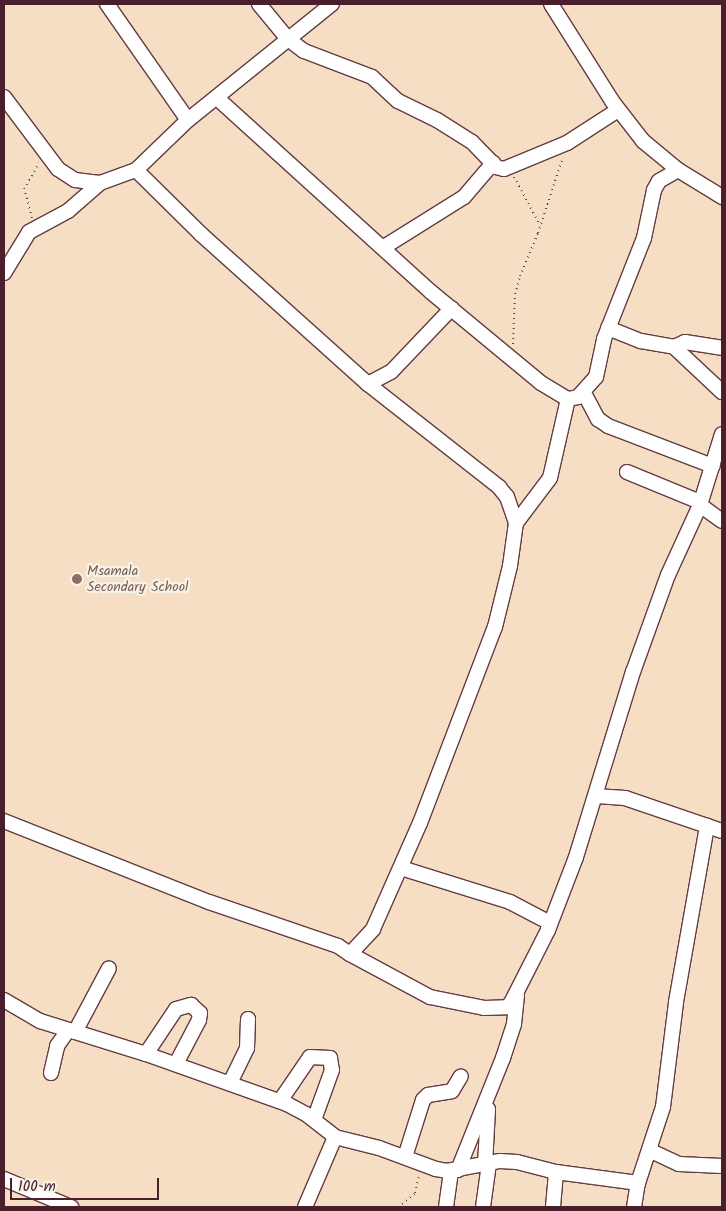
<!DOCTYPE html>
<html>
<head>
<meta charset="utf-8">
<style>
  body { margin:0 }
  #map { position:relative; width:726px; height:1211px; overflow:hidden; background:#f5dec4; font-family:Kalam,sans-serif }
  div>[style] { position:absolute }
  .path>* { height:2px; margin-top:-1px; transform-origin:0; background:repeating-linear-gradient(90deg,#643c42 0 1px,transparent 0 5px) }
  .roads { filter:drop-shadow(1px 0 #643c42) drop-shadow(-1px 0 #643c42) drop-shadow(0 1px #643c42) drop-shadow(0 -1px #643c42) }
  .minor>* { height:14px; margin:-7px; padding:0 7px; transform-origin:7px; border-radius:7px; background:#fff }
  .dots>* { width:14px; height:14px; translate:-50% -50%; box-sizing:border-box; border:2px solid #f7f3e8; border-radius:50% }
  span { translate:-50% -50%; white-space:nowrap; text-align:center; line-height:1.15; -webkit-text-stroke:4.5px #f7f3e8; paint-order:stroke }
  .education-label { font-size:14px; color:#785e54 }
  .left { translate:0 -50%; text-align:left }
  .frame { position:absolute; inset:0; border:5px solid #4a1f2b; pointer-events:none }
  .scale { position:absolute; left:10px; top:1178px; width:149px; height:22px; box-sizing:border-box; border:2px solid #4a1f2b; border-top:0; padding-left:6px; font-size:15px; line-height:18px; white-space:nowrap; color:#4a1f2b; -webkit-text-stroke:4px #f7f3e8; paint-order:stroke }
</style>
</head>
<body>
<div id="map">
  <div class="path">
    <div style="left:514px;top:177px;width:55px;rotate:61.6deg"></div>
    <div style="left:32px;top:218px;width:30px;rotate:-105deg"></div>
    <div style="left:24px;top:189px;width:30px;rotate:-60deg"></div>
    <div style="left:513px;top:344px;width:50px;rotate:-87.7deg"></div>
    <div style="left:515px;top:294px;width:19px;rotate:-74deg"></div>
    <div style="left:520px;top:276px;width:47px;rotate:-67.3deg"></div>
    <div style="left:538px;top:233px;width:80px;rotate:-71.8deg"></div>
    <div style="left:398px;top:1207px;width:22px;rotate:-39deg"></div>
    <div style="left:415px;top:1193px;width:18px;rotate:-77deg"></div>
  </div>
  <div class="roads">
    <div class="minor">
      <div style="left:107px;top:4px;width:141px;rotate:55.1deg"></div>
      <div style="left:259px;top:4px;width:45px;rotate:50.4deg"></div>
      <div style="left:288px;top:39px;width:20px;rotate:37deg"></div>
      <div style="left:304px;top:51px;width:73px;rotate:20.9deg"></div>
      <div style="left:372px;top:77px;width:35px;rotate:43deg"></div>
      <div style="left:398px;top:101px;width:43px;rotate:26deg"></div>
      <div style="left:437px;top:120px;width:41px;rotate:32.2deg"></div>
      <div style="left:472px;top:142px;width:35px;rotate:46deg"></div>
      <div style="left:496px;top:167px;width:8px;rotate:14deg"></div>
      <div style="left:504px;top:169px;width:68px;rotate:-22.4deg"></div>
      <div style="left:567px;top:143px;width:61px;rotate:-32.9deg"></div>
      <div style="left:551px;top:4px;width:115px;rotate:57.8deg"></div>
      <div style="left:612px;top:101px;width:51px;rotate:52.2deg"></div>
      <div style="left:643px;top:141px;width:45px;rotate:39.6deg"></div>
      <div style="left:678px;top:170px;width:52px;rotate:31.5deg"></div>
      <div style="left:4px;top:97px;width:90px;rotate:53.1deg"></div>
      <div style="left:58px;top:169px;width:20px;rotate:33deg"></div>
      <div style="left:75px;top:180px;width:25px;rotate:7deg"></div>
      <div style="left:100px;top:183px;width:38px;rotate:-20deg"></div>
      <div style="left:136px;top:170px;width:72px;rotate:-43.9deg"></div>
      <div style="left:188px;top:120px;width:185px;rotate:-38.9deg"></div>
      <div style="left:217px;top:98px;width:289px;rotate:42.2deg"></div>
      <div style="left:431px;top:292px;width:143px;rotate:39.6deg"></div>
      <div style="left:541px;top:383px;width:31px;rotate:31deg"></div>
      <div style="left:568px;top:399px;width:10px;rotate:-11deg"></div>
      <div style="left:578px;top:397px;width:27px;rotate:-48deg"></div>
      <div style="left:596px;top:377px;width:39px;rotate:-78deg"></div>
      <div style="left:604px;top:339px;width:109px;rotate:-68.4deg"></div>
      <div style="left:644px;top:238px;width:49px;rotate:-78.2deg"></div>
      <div style="left:654px;top:190px;width:10px;rotate:-61deg"></div>
      <div style="left:659px;top:181px;width:22px;rotate:-30deg"></div>
      <div style="left:384px;top:247px;width:94px;rotate:-32deg"></div>
      <div style="left:464px;top:197px;width:45px;rotate:-49.5deg"></div>
      <div style="left:4px;top:273px;width:48px;rotate:-58.6deg"></div>
      <div style="left:29px;top:232px;width:44px;rotate:-28.3deg"></div>
      <div style="left:68px;top:211px;width:43px;rotate:-41.2deg"></div>
      <div style="left:608px;top:328px;width:35px;rotate:22deg"></div>
      <div style="left:641px;top:341px;width:34px;rotate:10deg"></div>
      <div style="left:674px;top:347px;width:66px;rotate:43.2deg"></div>
      <div style="left:674px;top:347px;width:12px;rotate:-24deg"></div>
      <div style="left:685px;top:342px;width:37px;rotate:9deg"></div>
      <div style="left:368px;top:384px;width:26px;rotate:-28deg"></div>
      <div style="left:391px;top:372px;width:88px;rotate:-46.4deg"></div>
      <div style="left:584px;top:393px;width:30px;rotate:62deg"></div>
      <div style="left:598px;top:419px;width:12px;rotate:35deg"></div>
      <div style="left:608px;top:426px;width:112px;rotate:20.9deg"></div>
      <div style="left:627px;top:472px;width:79px;rotate:22.3deg"></div>
      <div style="left:700px;top:505px;width:27px;rotate:36deg"></div>
      <div style="left:516px;top:523px;width:56px;rotate:-52.9deg"></div>
      <div style="left:550px;top:478px;width:81px;rotate:-77.2deg"></div>
      <div style="left:596px;top:796px;width:29px;rotate:4deg"></div>
      <div style="left:625px;top:798px;width:102px;rotate:18.8deg"></div>
      <div style="left:4px;top:821px;width:220px;rotate:21.6deg"></div>
      <div style="left:209px;top:902px;width:136px;rotate:18.8deg"></div>
      <div style="left:338px;top:946px;width:14px;rotate:34deg"></div>
      <div style="left:350px;top:954px;width:34px;rotate:-47deg"></div>
      <div style="left:373px;top:929px;width:116px;rotate:-66.1deg"></div>
      <div style="left:420px;top:823px;width:210px;rotate:-69.1deg"></div>
      <div style="left:495px;top:627px;width:63px;rotate:-76.2deg"></div>
      <div style="left:510px;top:566px;width:43px;rotate:-82.1deg"></div>
      <div style="left:516px;top:523px;width:28px;rotate:-109deg"></div>
      <div style="left:507px;top:497px;width:13px;rotate:-129deg"></div>
      <div style="left:499px;top:487px;width:167px;rotate:-141.8deg"></div>
      <div style="left:368px;top:384px;width:224px;rotate:-138.1deg"></div>
      <div style="left:201px;top:234px;width:91px;rotate:-135.4deg"></div>
      <div style="left:401px;top:868px;width:114px;rotate:17.3deg"></div>
      <div style="left:510px;top:902px;width:45px;rotate:27.7deg"></div>
      <div style="left:550px;top:923px;width:7px;rotate:106deg"></div>
      <div style="left:350px;top:954px;width:91px;rotate:28.3deg"></div>
      <div style="left:430px;top:997px;width:55px;rotate:11.5deg"></div>
      <div style="left:484px;top:1008px;width:23px;rotate:-2deg"></div>
      <div style="left:507px;top:1007px;width:6px;rotate:-45deg"></div>
      <div style="left:511px;top:1003px;width:82px;rotate:-63.1deg"></div>
      <div style="left:548px;top:930px;width:78px;rotate:-69deg"></div>
      <div style="left:576px;top:857px;width:194px;rotate:-72.9deg"></div>
      <div style="left:633px;top:672px;width:103px;rotate:-70.2deg"></div>
      <div style="left:668px;top:575px;width:77px;rotate:-65.4deg"></div>
      <div style="left:700px;top:505px;width:74px;rotate:-72.8deg"></div>
      <div style="left:4px;top:1000px;width:42px;rotate:30.3deg"></div>
      <div style="left:40px;top:1021px;width:111px;rotate:17.3deg"></div>
      <div style="left:146px;top:1054px;width:150px;rotate:19.5deg"></div>
      <div style="left:287px;top:1104px;width:21px;rotate:28deg"></div>
      <div style="left:306px;top:1114px;width:37px;rotate:38deg"></div>
      <div style="left:335px;top:1137px;width:45px;rotate:14deg"></div>
      <div style="left:379px;top:1148px;width:61px;rotate:20.2deg"></div>
      <div style="left:436px;top:1169px;width:11px;rotate:10deg"></div>
      <div style="left:447px;top:1171px;width:54px;rotate:-10.7deg"></div>
      <div style="left:500px;top:1161px;width:17px;rotate:3deg"></div>
      <div style="left:517px;top:1162px;width:40px;rotate:14.4deg"></div>
      <div style="left:556px;top:1172px;width:83px;rotate:7.6deg"></div>
      <div style="left:75px;top:1032px;width:72px;rotate:-62deg"></div>
      <div style="left:146px;top:1054px;width:54px;rotate:-56.3deg"></div>
      <div style="left:176px;top:1009px;width:16px;rotate:-15deg"></div>
      <div style="left:191px;top:1005px;width:12px;rotate:42deg"></div>
      <div style="left:200px;top:1013px;width:7px;rotate:98deg"></div>
      <div style="left:199px;top:1020px;width:50px;rotate:117.6deg"></div>
      <div style="left:51px;top:1073px;width:28px;rotate:-77deg"></div>
      <div style="left:57px;top:1046px;width:19px;rotate:-55deg"></div>
      <div style="left:230px;top:1083px;width:39px;rotate:-64deg"></div>
      <div style="left:247px;top:1048px;width:29px;rotate:-88deg"></div>
      <div style="left:280px;top:1101px;width:53px;rotate:-55.7deg"></div>
      <div style="left:310px;top:1057px;width:20px;rotate:3deg"></div>
      <div style="left:330px;top:1058px;width:12px;rotate:81deg"></div>
      <div style="left:332px;top:1070px;width:53px;rotate:109.8deg"></div>
      <div style="left:651px;top:1151px;width:31px;rotate:25deg"></div>
      <div style="left:679px;top:1164px;width:43px;rotate:2.7deg"></div>
      <div style="left:405px;top:1157px;width:60px;rotate:-72.5deg"></div>
      <div style="left:423px;top:1100px;width:7px;rotate:-45deg"></div>
      <div style="left:428px;top:1095px;width:24px;rotate:-9deg"></div>
      <div style="left:452px;top:1091px;width:17px;rotate:-59deg"></div>
      <div style="left:485px;top:1165px;width:56px;rotate:-86.9deg"></div>
      <div style="left:458px;top:1170px;width:121px;rotate:-68.1deg"></div>
      <div style="left:503px;top:1058px;width:36px;rotate:-72deg"></div>
      <div style="left:514px;top:1024px;width:29px;rotate:-84deg"></div>
      <div style="left:4px;top:1179px;width:73px;rotate:22.7deg"></div>
      <div style="left:305px;top:1207px;width:76px;rotate:-66.8deg"></div>
      <div style="left:446px;top:1207px;width:36px;rotate:-82deg"></div>
      <div style="left:483px;top:1207px;width:43px;rotate:-82.1deg"></div>
      <div style="left:553px;top:1207px;width:35px;rotate:-85deg"></div>
      <div style="left:634px;top:1207px;width:24px;rotate:-81deg"></div>
      <div style="left:638px;top:1183px;width:80px;rotate:-71.8deg"></div>
      <div style="left:663px;top:1107px;width:106px;rotate:-82.9deg"></div>
      <div style="left:676px;top:1002px;width:179px;rotate:-80deg"></div>
    </div>
  </div>
  <div class="dots">
    <div style="left:77px;top:579px;background:#8d6e63"></div>
  </div>
  <div class="education-label">
    <span class="left" style="left:87px;top:579px">Msamala<br>Secondary School</span>
  </div>
  <div class="frame"></div>
  <div class="scale">100 m</div>
</div>
</body>
</html>
